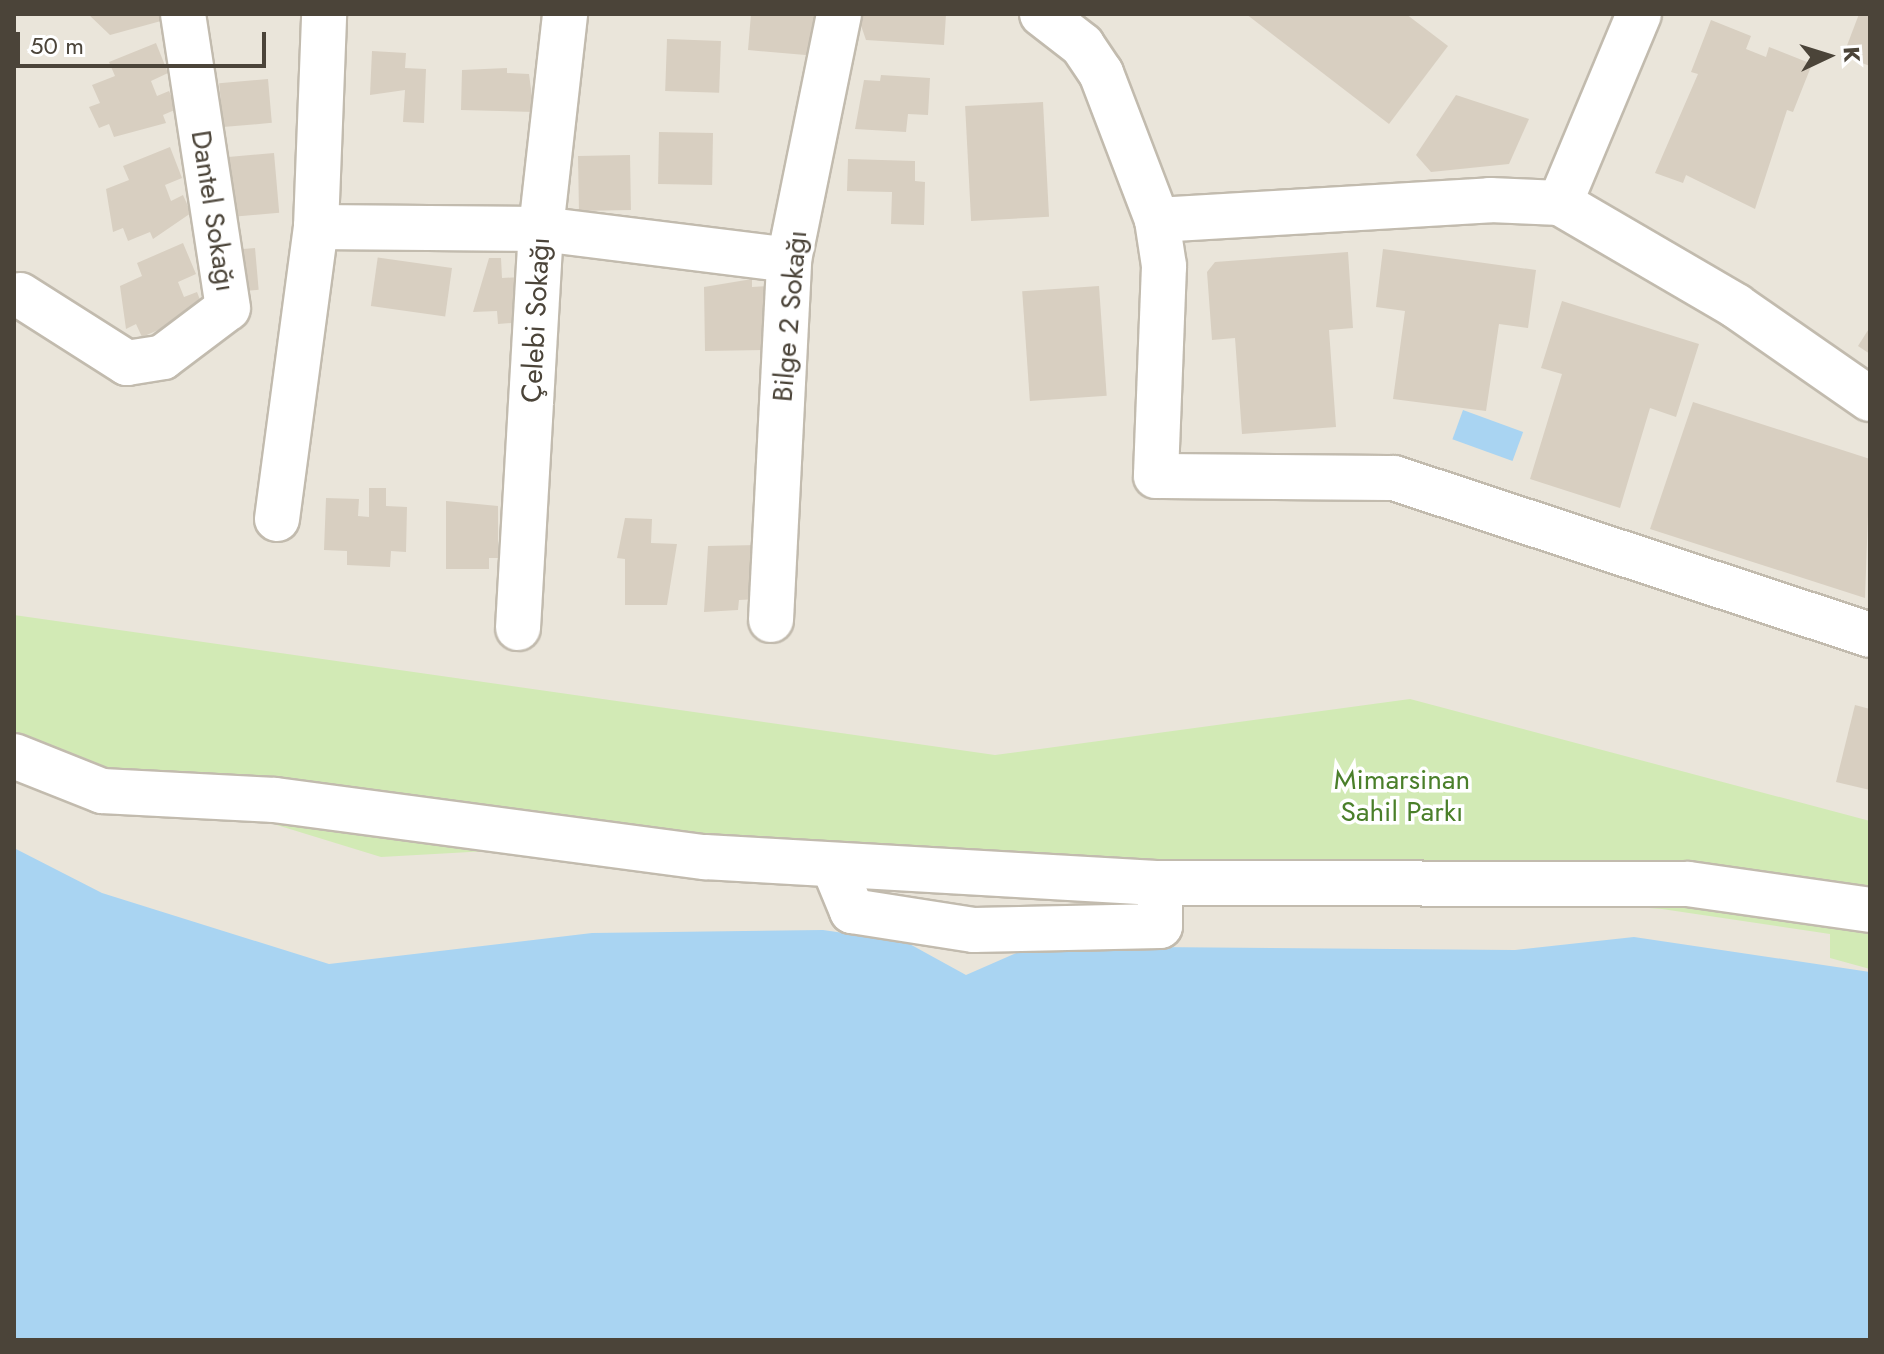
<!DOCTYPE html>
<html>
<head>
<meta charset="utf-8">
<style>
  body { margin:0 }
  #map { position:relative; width:1884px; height:1354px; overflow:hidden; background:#f6f3ec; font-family:Jost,sans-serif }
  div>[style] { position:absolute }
  .residential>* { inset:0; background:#eae5da }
  .green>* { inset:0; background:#d2eab5 }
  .water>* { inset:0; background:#a9d4f2; transform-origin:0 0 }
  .building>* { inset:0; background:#d8cfc1; transform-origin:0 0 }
  .roads { filter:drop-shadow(2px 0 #c2bbae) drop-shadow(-2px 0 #c2bbae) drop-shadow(0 2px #c2bbae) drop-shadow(0 -2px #c2bbae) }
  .minor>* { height:44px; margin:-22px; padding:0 22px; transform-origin:22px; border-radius:22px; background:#fff }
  span { translate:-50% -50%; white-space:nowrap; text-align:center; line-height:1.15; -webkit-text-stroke:7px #fff; paint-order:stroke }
  .street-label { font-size:28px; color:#4b4439 }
  .park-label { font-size:28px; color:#4a7f2a }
  .frame { position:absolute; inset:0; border:16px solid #4b4439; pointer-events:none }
  .north { position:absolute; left:1788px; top:16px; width:80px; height:80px; -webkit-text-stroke:6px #fff; paint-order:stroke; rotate:86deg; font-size:22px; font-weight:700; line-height:32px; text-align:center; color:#4b4439 }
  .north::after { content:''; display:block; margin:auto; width:28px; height:36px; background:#4b4439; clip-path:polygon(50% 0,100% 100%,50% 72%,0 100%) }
  .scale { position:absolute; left:16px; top:32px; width:250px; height:36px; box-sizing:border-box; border:4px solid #4b4439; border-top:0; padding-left:10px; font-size:24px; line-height:28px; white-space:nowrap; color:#4b4439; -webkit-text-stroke:6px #fff; paint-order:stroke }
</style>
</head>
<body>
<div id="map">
  <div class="residential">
    <div style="clip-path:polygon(14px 14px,1870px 14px,1870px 1340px,14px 1111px)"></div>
  </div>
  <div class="green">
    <div style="clip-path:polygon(14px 615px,995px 755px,1410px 699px,1870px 821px,1870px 969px,1830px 958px,1830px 934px,1662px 909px,722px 838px,381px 857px,14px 744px)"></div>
  </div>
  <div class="water">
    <div style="left:1463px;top:410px;width:64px;height:31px;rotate:20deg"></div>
    <div style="clip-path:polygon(14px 848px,102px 893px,329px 964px,592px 933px,823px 930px,906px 942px,966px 975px,1032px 946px,1515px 950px,1634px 937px,1870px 972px,1870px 1340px,14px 1340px)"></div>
  </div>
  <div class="building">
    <div style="clip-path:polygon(88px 14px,158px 14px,161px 21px,110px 35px)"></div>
    <div style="clip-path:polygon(751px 14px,820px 14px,817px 56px,748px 50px)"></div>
    <div style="clip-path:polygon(857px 14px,946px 14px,944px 45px,866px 40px)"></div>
    <div style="clip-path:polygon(1246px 14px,1406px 14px,1448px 46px,1389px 124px)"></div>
    <div style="clip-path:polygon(1859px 14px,1870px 14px,1870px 66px,1843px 56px)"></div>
    <div style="clip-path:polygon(1711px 20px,1751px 36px,1746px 49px,1766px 57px,1769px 47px,1812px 64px,1793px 112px,1787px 110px,1755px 209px,1686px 175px,1683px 183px,1655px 173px,1698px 74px,1691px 72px)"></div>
    <div style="left:667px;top:39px;width:54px;height:52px;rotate:2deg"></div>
    <div style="clip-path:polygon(156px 43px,168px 73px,151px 81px,157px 96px,169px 91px,177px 109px,163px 115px,166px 123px,114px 137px,109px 124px,99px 128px,89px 107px,100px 103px,92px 85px,115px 76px,109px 62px)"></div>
    <div style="clip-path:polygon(372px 51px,406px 53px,405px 68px,426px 69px,424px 123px,403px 122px,405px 90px,370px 95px)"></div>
    <div style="clip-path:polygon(507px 68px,507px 73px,529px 74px,534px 112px,461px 110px,462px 70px)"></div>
    <div style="clip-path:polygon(881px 75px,930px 78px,928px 115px,908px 114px,906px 132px,855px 129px,864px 80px,880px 81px)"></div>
    <div style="left:268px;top:79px;width:44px;height:49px;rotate:85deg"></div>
    <div style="clip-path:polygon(1456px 95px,1529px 119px,1509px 164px,1431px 172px,1416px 155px)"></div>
    <div style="left:1043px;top:102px;width:115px;height:78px;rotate:87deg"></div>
    <div style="left:659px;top:132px;width:54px;height:52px;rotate:1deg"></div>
    <div style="clip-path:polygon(170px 147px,182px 178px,165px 185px,171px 201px,183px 195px,191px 213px,153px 239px,150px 232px,128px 241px,123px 228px,113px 232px,106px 189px,129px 180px,123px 166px)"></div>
    <div style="left:274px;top:153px;width:60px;height:46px;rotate:85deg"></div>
    <div style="left:630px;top:155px;width:55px;height:52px;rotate:89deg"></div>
    <div style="clip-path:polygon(848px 159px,915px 161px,915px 181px,925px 182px,924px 225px,891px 224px,892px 192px,847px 191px)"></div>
    <div style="clip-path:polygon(183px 243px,196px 274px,178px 282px,184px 297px,197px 292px,204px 310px,167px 335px,163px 328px,142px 337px,136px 324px,126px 329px,120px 286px,142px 276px,137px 263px)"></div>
    <div style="left:255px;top:248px;width:42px;height:24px;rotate:85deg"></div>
    <div style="clip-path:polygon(1383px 249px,1536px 270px,1528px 328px,1499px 324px,1486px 411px,1393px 399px,1405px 311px,1376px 307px)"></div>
    <div style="clip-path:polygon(1348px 252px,1353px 328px,1329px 330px,1336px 427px,1242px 434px,1235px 338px,1212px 340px,1207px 272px,1215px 262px)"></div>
    <div style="clip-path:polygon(489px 258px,501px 258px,502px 278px,521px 277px,523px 322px,498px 324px,497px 311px,473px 312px)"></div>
    <div style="left:452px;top:268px;width:49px;height:75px;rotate:98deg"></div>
    <div style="clip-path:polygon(752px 279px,752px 287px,769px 286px,770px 350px,705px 351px,704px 287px)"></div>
    <div style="left:1099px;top:286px;width:110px;height:77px;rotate:86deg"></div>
    <div style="clip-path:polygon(1562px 301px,1699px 344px,1676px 417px,1650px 408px,1620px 508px,1530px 479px,1562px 374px,1541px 368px)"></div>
    <div style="clip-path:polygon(1870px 327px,1870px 354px,1858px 346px)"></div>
    <div style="clip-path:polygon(1693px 402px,1870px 459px,1865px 598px,1650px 529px)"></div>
    <div style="clip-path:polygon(369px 488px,386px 488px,386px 506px,407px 507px,406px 552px,391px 551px,390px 567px,347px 565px,347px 551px,324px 550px,326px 498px,359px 499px,358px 516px,369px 517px)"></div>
    <div style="clip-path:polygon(446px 501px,498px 506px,498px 558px,489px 558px,489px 569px,446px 569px)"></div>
    <div style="clip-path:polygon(625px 518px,652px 519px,651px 543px,677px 544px,667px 605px,625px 605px,625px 559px,617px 558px)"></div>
    <div style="clip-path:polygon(759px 545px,760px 566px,751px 567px,760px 599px,739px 600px,738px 610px,704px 612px,708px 546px)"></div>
    <div style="clip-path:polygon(1855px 705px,1870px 709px,1870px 790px,1836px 782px)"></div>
  </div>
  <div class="roads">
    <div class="minor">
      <div style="left:1042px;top:14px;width:51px;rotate:37.8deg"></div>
      <div style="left:1082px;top:45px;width:34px;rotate:56deg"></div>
      <div style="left:1101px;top:73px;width:157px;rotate:69.1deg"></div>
      <div style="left:1157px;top:220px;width:47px;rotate:81.3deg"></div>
      <div style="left:1164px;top:266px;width:210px;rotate:92.2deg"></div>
      <div style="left:1156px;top:476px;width:238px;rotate:0.5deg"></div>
      <div style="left:1394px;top:478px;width:501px;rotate:18.25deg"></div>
      <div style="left:1639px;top:14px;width:205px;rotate:112.7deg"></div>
      <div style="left:1560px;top:203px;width:204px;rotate:30.3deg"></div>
      <div style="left:1736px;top:306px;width:163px;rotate:34.8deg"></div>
      <div style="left:1157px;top:220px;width:334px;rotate:-3.4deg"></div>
      <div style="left:1490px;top:200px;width:70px;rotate:2.5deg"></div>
      <div style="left:316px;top:227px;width:225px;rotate:0.5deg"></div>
      <div style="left:541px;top:229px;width:250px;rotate:7.1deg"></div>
      <div style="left:20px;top:295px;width:127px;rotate:32.4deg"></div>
      <div style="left:127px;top:363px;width:36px;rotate:-9deg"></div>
      <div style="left:163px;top:357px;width:81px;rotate:-37deg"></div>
      <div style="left:228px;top:308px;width:297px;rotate:-98.7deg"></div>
      <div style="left:277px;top:519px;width:295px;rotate:-82.4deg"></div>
      <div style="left:316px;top:227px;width:213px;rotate:-87.8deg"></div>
      <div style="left:771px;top:620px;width:360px;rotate:-87.1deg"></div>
      <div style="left:789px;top:260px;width:251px;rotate:-78.5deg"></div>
      <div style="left:518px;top:628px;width:400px;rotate:-86.7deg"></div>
      <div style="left:541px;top:229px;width:216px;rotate:-83.6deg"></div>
      <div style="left:14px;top:756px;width:95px;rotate:21.7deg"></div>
      <div style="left:102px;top:791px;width:173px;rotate:3deg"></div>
      <div style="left:275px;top:800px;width:434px;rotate:7.6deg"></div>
      <div style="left:705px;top:857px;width:456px;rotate:3.3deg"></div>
      <div style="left:1160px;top:883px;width:528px;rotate:0.11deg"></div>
      <div style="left:1688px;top:884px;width:184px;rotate:8.1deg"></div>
      <div style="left:833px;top:865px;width:50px;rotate:67.6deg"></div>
      <div style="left:852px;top:911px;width:123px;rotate:8.9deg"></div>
      <div style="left:974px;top:930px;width:186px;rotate:-1.2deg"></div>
      <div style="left:1160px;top:926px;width:43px;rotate:-90deg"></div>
    </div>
  </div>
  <div class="street-label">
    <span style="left:213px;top:211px;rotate:81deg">Dantel Sokağı</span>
    <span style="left:790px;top:316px;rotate:-85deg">Bilge 2 Sokağı</span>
    <span style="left:536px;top:320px;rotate:-87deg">Çelebi Sokağı</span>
  </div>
  <div class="park-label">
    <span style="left:1402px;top:796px">Mimarsinan<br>Sahil Parkı</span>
  </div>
  <div class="frame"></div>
  <div class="north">K</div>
  <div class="scale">50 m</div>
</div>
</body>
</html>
